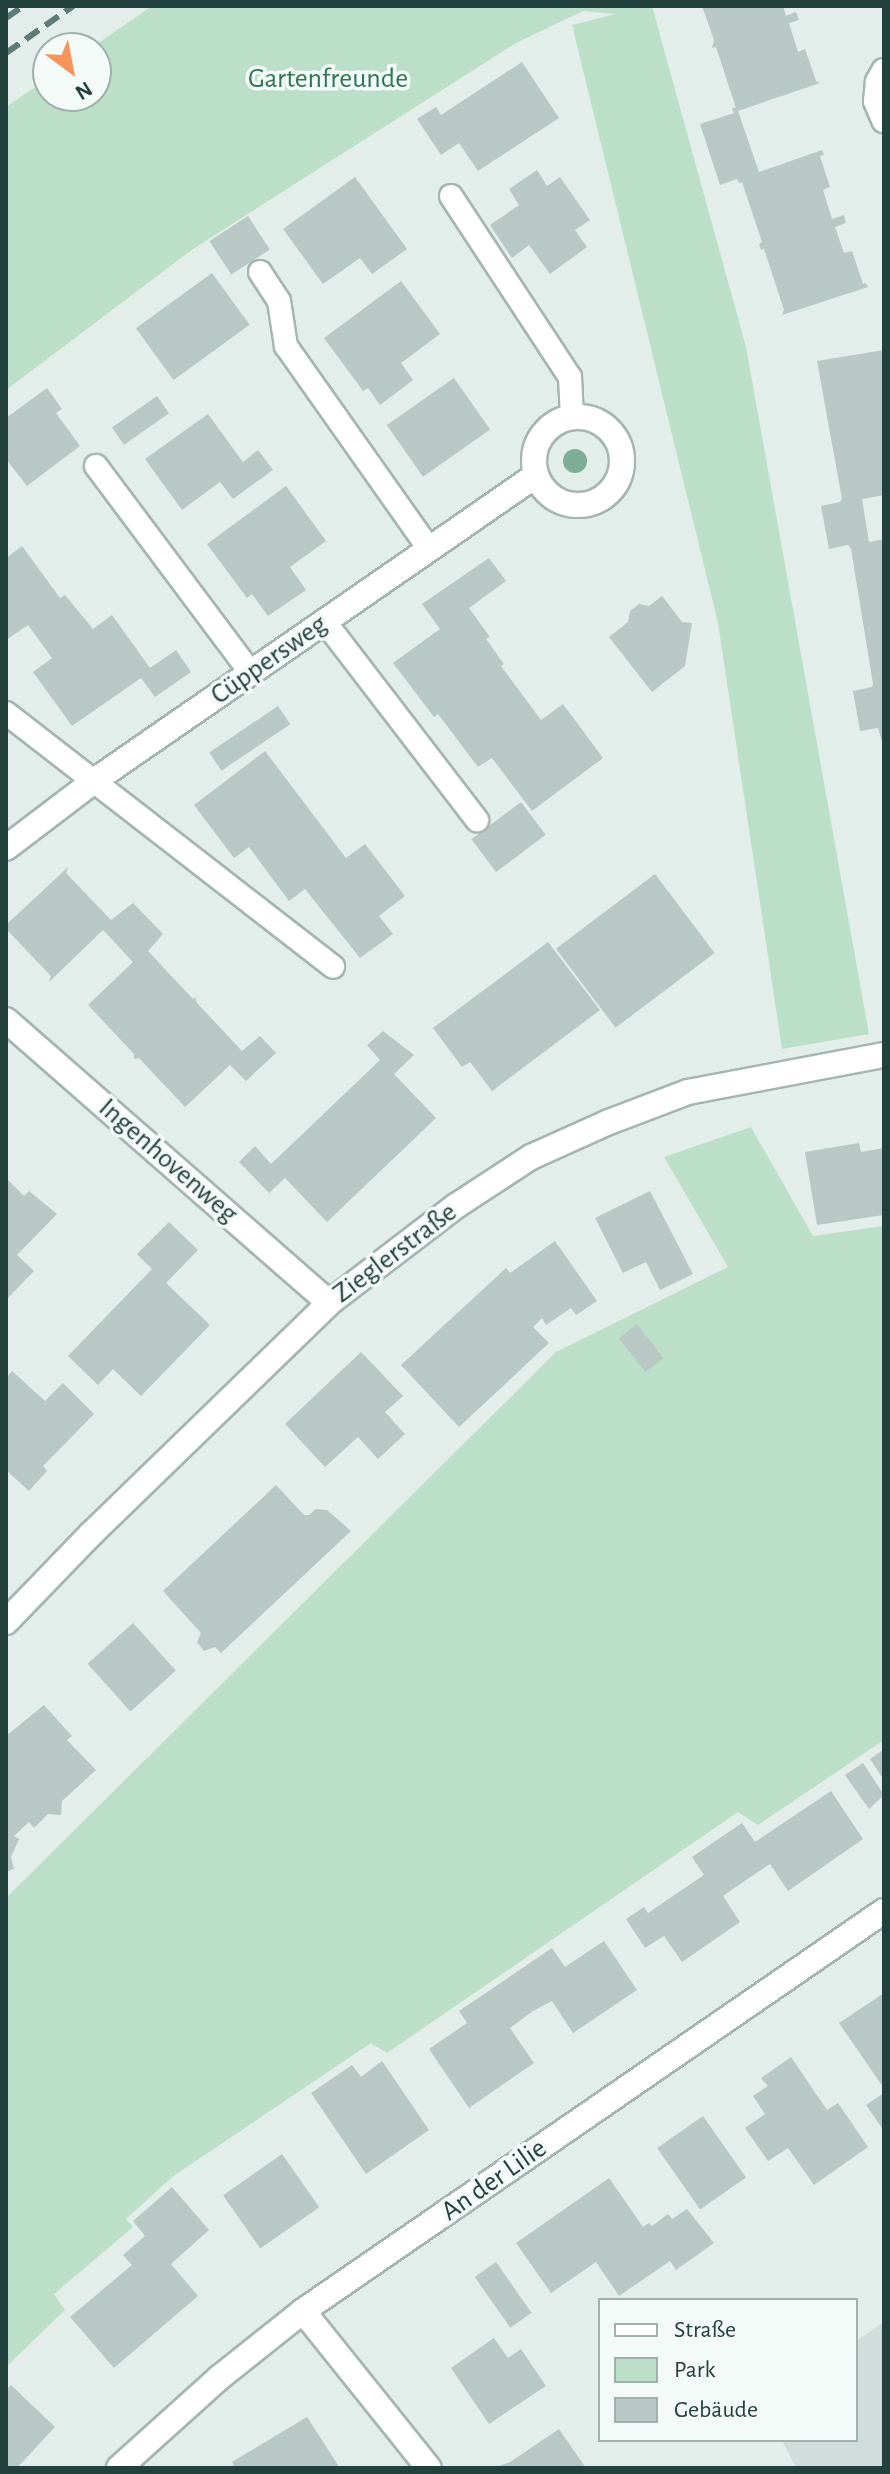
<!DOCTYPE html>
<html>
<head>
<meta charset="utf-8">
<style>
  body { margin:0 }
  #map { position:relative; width:890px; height:2474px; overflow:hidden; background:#e3eeea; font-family:"Alegreya Sans",sans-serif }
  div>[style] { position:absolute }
  .built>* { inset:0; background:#d1ddda }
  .green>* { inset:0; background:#bcdfca }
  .building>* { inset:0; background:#b8c8c4; transform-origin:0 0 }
  .roads { filter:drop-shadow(2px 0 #a5b6b2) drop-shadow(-2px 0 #a5b6b2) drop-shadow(0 2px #a5b6b2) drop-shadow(0 -2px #a5b6b2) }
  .service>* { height:22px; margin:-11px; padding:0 11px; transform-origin:11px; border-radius:11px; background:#fff }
  .minor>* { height:24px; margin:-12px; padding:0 12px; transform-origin:12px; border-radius:12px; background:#fff }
  .minor>.ring { margin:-12px; padding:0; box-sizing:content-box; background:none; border:24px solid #fff; border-radius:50% }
  .rail>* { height:6px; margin-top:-3px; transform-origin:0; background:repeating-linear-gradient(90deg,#5d7b77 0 16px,transparent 0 24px) }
  .trees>* { width:24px; height:24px; margin:-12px; border-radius:50%; background:#7ead97 }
  span { translate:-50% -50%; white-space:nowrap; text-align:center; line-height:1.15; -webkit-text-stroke:7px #f4faf8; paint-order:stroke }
  .park-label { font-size:28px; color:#2b7853 }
  .street-label { font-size:28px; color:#22403c }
  .frame { position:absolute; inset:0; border:8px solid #22403c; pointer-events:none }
  .legend { position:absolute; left:598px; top:2298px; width:260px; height:144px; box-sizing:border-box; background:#f4faf8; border:2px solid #a0b0ad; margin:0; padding:10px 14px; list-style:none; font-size:24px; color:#22403c }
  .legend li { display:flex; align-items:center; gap:16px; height:40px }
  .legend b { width:40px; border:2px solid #a0b0ad }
  .north { position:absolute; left:32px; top:32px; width:80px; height:80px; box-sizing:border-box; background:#f4faf8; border:2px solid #a0b0ad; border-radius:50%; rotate:148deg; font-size:22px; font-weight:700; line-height:32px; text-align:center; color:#22403c }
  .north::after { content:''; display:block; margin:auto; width:28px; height:36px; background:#f69459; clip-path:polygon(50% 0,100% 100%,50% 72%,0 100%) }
</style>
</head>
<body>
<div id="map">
  <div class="built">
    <div style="clip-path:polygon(884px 2322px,884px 2468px,796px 2468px,782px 2440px,856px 2440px,856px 2341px)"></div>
  </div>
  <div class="green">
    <div style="clip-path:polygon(152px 6px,652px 6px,746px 347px,869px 1034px,782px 1049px,718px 623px,572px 25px,616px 14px,583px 11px,516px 43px,193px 249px,6px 390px,6px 107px,48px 78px,48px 96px,96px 96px,96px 48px,91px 48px)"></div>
    <div style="clip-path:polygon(751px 1127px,813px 1236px,884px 1226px,884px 1740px,758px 1825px,738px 1812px,387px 2053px,371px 2043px,172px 2177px,126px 2219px,133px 2227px,54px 2294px,65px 2310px,6px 2367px,6px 1898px,556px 1352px,728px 1267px,664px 1157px)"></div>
  </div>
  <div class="building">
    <div style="clip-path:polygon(702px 6px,783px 6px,786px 16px,796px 12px,799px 20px,789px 23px,798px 52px,805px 49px,816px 81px,820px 83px,738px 111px,759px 172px,822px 150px,824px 155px,820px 156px,830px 187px,823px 190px,832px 219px,844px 215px,846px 223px,835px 227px,844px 253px,852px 251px,863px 284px,866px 283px,868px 287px,782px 315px,784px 310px,764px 249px,761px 250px,759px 244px,762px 242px,742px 182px,739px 183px,737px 179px,720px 185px,700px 124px,734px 113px,732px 108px,736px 108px,716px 47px,712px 48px,714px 40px)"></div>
    <div style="clip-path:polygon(522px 62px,559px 118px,478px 171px,459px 143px,441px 155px,417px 119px,436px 107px,441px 115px)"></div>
    <div style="clip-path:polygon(537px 170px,547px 186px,560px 177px,590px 220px,575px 230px,587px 247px,550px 274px,529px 245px,512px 258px,490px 225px,519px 205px,509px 189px)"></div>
    <div style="clip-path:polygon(355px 177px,407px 249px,372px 274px,360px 258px,323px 284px,283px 229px)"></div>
    <div style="left:248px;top:216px;width:40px;height:46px;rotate:57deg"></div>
    <div style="left:212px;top:273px;width:64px;height:94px;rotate:54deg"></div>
    <div style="clip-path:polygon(401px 281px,440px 334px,401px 363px,413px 380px,380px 405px,368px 388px,363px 391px,324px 338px)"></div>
    <div style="clip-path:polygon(884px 350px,884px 495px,862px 499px,869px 542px,884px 539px,882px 742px,878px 728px,860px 731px,853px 691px,872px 687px,873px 684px,851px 549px,848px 545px,829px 549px,821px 506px,840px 502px,842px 499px,817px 361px)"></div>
    <div style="left:454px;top:378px;width:63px;height:82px;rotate:55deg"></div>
    <div style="clip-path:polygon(47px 388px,62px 409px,56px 413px,80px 446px,27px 486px,6px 459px,6px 418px)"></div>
    <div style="left:157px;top:396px;width:21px;height:55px;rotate:55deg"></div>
    <div style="clip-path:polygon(208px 414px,243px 462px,258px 450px,273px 470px,233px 499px,220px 482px,182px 510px,145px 459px)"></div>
    <div style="clip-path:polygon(286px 486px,326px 541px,290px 567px,306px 590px,268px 616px,252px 594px,247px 598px,207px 544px)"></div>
    <div style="clip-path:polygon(22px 546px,60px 598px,65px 595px,93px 629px,112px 615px,150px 668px,176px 650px,191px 672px,155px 697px,141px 678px,72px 726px,33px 672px,52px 658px,28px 625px,6px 640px,6px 558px)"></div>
    <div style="clip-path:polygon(489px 558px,506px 581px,469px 608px,490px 637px,486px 639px,504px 664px,501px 666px,541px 720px,563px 704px,603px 758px,532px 811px,492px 758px,478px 767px,438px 714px,434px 717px,393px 663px,440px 629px,422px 604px)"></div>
    <div style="clip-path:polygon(662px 596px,682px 622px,692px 623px,685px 666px,652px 692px,609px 637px,628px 622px,630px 611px,639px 604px,649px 606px)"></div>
    <div style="left:278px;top:706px;width:22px;height:83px;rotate:56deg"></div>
    <div style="clip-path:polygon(265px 751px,346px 858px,365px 844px,405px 896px,379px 916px,393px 934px,360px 958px,305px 889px,289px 901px,249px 847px,234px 858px,194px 805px)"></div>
    <div style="left:521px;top:802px;width:41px;height:62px;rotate:53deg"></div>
    <div style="clip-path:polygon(68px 867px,66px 873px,111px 920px,133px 903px,163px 934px,148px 951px,193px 999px,195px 997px,197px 1003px,242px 1051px,260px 1036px,276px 1053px,246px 1081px,230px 1065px,185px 1107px,139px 1058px,134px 1059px,134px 1054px,88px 1005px,133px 962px,103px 930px,49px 982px,51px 976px,6px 929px,6px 925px)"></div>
    <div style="left:655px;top:874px;width:99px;height:124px;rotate:53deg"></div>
    <div style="clip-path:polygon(548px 942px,600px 1010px,492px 1091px,470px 1062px,462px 1067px,433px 1028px)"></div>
    <div style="clip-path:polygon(383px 1031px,414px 1055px,394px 1074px,436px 1118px,327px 1222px,285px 1178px,269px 1193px,239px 1162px,255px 1146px,271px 1164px,380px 1060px,367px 1045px)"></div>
    <div style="clip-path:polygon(859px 1143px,861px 1152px,884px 1148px,884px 1215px,817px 1225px,805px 1152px)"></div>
    <div style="clip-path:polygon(6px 1178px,24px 1196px,29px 1191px,57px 1214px,17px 1255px,34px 1271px,6px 1300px)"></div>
    <div style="clip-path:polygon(650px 1191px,693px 1274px,660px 1290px,646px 1262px,623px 1273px,595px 1218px)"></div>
    <div style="clip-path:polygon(169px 1222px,198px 1250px,166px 1283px,210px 1325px,141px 1396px,113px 1369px,98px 1385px,68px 1356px,152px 1269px,137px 1254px)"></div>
    <div style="clip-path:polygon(555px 1241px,597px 1301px,576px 1315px,571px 1308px,546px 1325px,542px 1318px,533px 1327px,549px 1343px,459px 1427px,401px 1365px,506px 1268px,510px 1273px)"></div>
    <div style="left:637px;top:1324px;width:43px;height:23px;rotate:52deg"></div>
    <div style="clip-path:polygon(361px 1352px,403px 1396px,385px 1412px,405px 1434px,378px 1459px,358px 1437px,325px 1467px,285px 1424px)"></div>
    <div style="clip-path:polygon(12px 1371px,45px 1401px,63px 1383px,94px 1414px,43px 1466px,47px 1471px,29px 1491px,6px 1470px,6px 1378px)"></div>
    <div style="clip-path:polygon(276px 1485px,304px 1515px,309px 1515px,316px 1509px,327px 1510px,351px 1531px,221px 1653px,215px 1647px,204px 1651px,197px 1642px,201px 1633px,163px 1591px)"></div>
    <div style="left:133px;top:1623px;width:64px;height:61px;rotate:48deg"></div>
    <div style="clip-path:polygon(44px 1705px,72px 1736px,67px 1740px,96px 1770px,62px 1801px,61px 1815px,48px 1814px,34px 1828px,29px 1822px,14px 1836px,19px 1839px,11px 1857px,14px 1869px,6px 1872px,6px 1736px)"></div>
    <div style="clip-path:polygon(884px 1749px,884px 1780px,870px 1759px)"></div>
    <div style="clip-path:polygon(863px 1763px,884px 1795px,869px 1809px,845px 1775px)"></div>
    <div style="clip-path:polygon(831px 1791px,863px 1839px,788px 1891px,770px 1864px,746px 1880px,723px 1896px,740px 1922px,682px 1962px,664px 1936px,645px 1948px,626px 1919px,644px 1907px,648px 1913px,704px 1875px,692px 1857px,742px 1823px,755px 1842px)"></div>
    <div style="clip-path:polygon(604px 1941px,637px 1990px,573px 2033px,552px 2001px,533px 2011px,510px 2028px,534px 2063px,469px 2108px,429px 2049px,467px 2023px,459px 2011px,552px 1948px,565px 1967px)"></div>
    <div style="clip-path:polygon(884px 1993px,884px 2082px,881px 2084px,839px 2023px)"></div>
    <div style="clip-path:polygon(791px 2057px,827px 2110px,838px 2103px,868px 2147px,814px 2185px,788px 2148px,768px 2161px,745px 2128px,765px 2114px,753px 2096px,768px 2086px,761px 2078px)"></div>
    <div style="clip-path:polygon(382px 2061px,429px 2130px,366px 2174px,311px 2093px,352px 2065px,361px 2077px)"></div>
    <div style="clip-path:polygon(884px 2093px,884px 2131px,866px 2105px)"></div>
    <div style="left:703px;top:2116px;width:75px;height:56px;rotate:55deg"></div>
    <div style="left:282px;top:2154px;width:65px;height:72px;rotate:55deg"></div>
    <div style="clip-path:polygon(609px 2178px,643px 2227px,649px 2223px,652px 2226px,668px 2214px,672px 2219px,687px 2209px,714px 2243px,676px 2270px,670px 2261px,619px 2296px,596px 2262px,551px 2293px,516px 2243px)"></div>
    <div style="clip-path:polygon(172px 2187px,209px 2230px,171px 2264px,198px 2296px,114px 2368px,70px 2317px,132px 2265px,123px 2255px,145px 2236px,133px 2221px)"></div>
    <div style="left:496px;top:2262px;width:62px;height:26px;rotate:55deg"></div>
    <div style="clip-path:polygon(494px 2338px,508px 2358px,521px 2349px,546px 2386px,489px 2424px,451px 2368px)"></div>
    <div style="clip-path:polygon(11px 2385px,55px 2427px,17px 2468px,6px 2468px,6px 2391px)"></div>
    <div style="clip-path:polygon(307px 2417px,340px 2468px,230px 2468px,234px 2465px,232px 2462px)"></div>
    <div style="clip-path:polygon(559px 2429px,586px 2468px,494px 2468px,510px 2462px)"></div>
  </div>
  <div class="roads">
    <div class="service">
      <div style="left:451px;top:196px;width:217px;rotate:56.7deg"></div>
      <div style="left:570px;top:377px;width:40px;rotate:87.1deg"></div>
      <div style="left:260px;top:272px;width:35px;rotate:57deg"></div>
      <div style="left:279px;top:301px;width:46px;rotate:81.2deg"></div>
      <div style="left:286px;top:346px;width:248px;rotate:54.8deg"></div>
      <div style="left:96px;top:466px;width:259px;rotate:53.2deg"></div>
      <div style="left:325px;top:622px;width:250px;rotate:52.5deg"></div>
      <div style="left:6px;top:713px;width:414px;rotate:37.8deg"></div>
    </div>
    <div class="minor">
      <div style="left:884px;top:71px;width:13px;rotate:119deg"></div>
      <div style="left:878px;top:82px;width:19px;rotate:96deg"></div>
      <div style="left:876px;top:101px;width:21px;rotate:67deg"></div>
      <div class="ring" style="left:534px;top:417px;width:64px;height:64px"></div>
      <div style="left:6px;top:848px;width:111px;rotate:-37.3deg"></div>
      <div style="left:94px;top:781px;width:536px;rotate:-34.67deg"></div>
      <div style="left:6px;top:1020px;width:429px;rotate:41.2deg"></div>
      <div style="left:6px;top:1622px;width:122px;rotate:-46deg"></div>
      <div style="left:91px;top:1534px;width:332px;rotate:-44.1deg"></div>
      <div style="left:329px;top:1303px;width:160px;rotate:-37.4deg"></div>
      <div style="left:456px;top:1206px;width:90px;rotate:-33.2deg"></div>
      <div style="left:531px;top:1157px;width:85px;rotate:-24.2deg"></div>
      <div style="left:609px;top:1122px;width:85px;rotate:-20.8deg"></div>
      <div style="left:688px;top:1092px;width:199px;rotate:-10.7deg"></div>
      <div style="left:303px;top:2311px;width:201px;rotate:51.3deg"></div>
      <div style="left:119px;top:2468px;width:135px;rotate:-42deg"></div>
      <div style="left:219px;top:2378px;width:107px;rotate:-38.6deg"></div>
      <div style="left:303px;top:2311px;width:705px;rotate:-34.55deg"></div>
    </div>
  </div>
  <div class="rail">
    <div style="left:6px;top:18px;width:21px;rotate:-35deg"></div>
    <div style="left:6px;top:53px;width:82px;rotate:-35deg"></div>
  </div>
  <div class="trees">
    <div style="left:575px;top:461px"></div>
  </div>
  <div class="park-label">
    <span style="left:328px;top:79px">Gartenfreunde</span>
  </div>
  <div class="street-label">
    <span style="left:269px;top:660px;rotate:-35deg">Cüppersweg</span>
    <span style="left:168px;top:1161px;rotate:41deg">Ingenhovenweg</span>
    <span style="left:395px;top:1253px;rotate:-37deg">Zieglerstraße</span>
    <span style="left:494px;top:2180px;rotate:-35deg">An der Lilie</span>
  </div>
  <div class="frame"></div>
  <ul class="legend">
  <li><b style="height:10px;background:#fff"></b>Straße</li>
  <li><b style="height:22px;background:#bcdfca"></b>Park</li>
  <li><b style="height:22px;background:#b8c8c4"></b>Gebäude</li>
  </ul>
  <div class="north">N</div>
</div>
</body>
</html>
